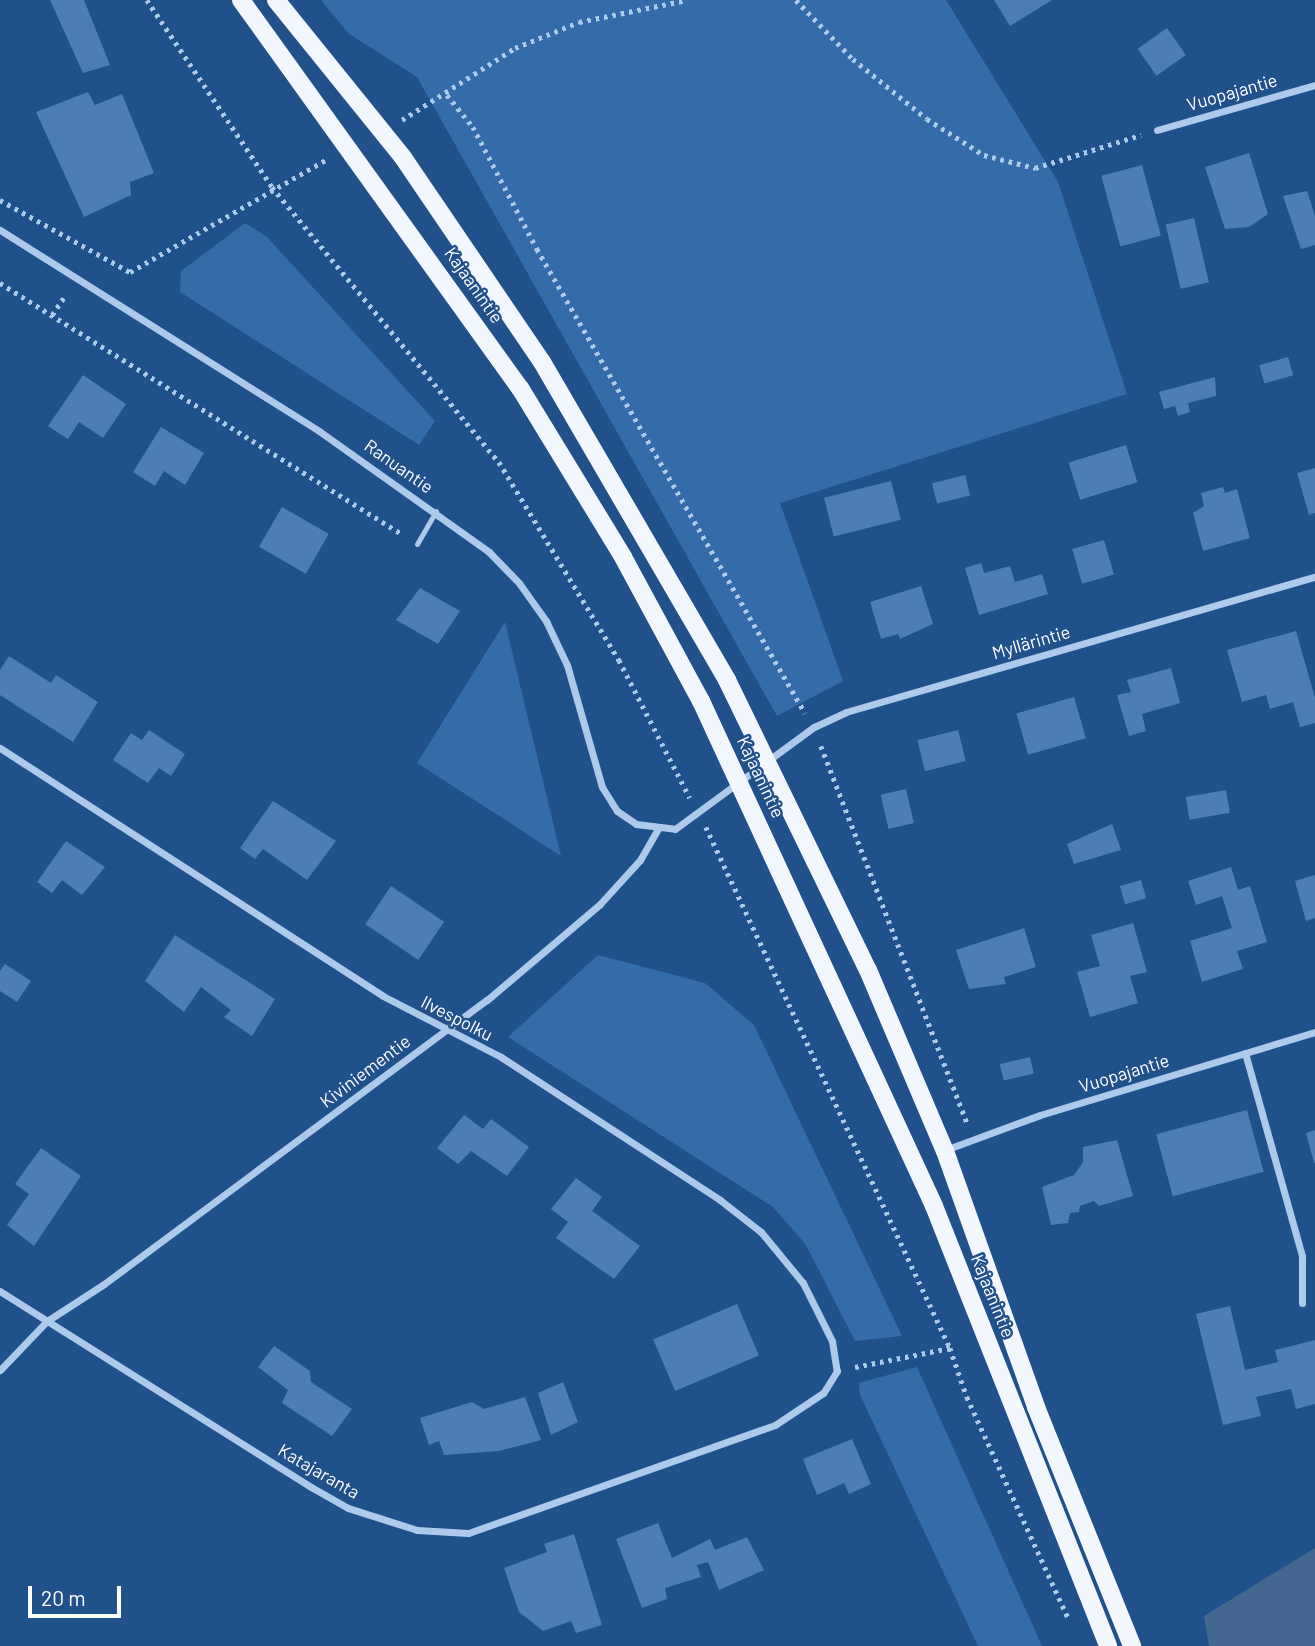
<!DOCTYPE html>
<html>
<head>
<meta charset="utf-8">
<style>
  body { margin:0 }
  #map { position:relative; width:1315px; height:1646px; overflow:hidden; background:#21518b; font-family:Barlow,sans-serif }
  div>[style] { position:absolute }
  .green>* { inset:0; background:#346ba8 }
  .water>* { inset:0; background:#446790 }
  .building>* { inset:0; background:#4d7db4; transform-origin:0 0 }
  .path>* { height:4.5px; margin-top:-2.25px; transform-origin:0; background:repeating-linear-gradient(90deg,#adcaeb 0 3.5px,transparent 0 8.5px) }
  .service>* { height:5px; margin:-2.5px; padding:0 2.5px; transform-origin:2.5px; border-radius:2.5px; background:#adcaeb }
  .minor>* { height:7px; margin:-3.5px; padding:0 3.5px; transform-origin:3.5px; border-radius:3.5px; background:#adcaeb }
  .primary>* { height:18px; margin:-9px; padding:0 9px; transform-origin:9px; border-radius:9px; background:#f2f7fe }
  span { translate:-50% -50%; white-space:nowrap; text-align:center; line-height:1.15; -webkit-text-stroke:5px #21518b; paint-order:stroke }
  .street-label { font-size:18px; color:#fff }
  .scale { position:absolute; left:28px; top:1586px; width:93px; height:32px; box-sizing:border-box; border:4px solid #fff; border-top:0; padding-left:9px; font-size:21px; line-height:24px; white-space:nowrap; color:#fff; -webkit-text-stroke:5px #21518b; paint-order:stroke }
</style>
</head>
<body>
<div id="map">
  <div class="green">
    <div style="clip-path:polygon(321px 0,946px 0,1058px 182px,1127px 394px,780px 503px,843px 681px,777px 716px,417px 77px,349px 34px)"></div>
    <div style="clip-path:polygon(245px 223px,267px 237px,435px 421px,419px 445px,180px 292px,181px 271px)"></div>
    <div style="clip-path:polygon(505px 622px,561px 856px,417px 763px)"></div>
    <div style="clip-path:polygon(598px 955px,705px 983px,754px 1025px,902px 1336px,855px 1341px,806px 1245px,773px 1207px,508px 1037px)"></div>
    <div style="clip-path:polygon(917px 1367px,1042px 1646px,978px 1646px,860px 1395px,859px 1383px)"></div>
  </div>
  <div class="water">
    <div style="clip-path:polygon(1315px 1548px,1315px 1646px,1209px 1646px,1204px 1616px)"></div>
  </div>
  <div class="building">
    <div style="clip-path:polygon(50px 0,84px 0,110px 65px,83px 73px)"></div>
    <div style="clip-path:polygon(994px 0,1052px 0,1010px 26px)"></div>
    <div style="left:1167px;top:28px;width:33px;height:36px;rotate:55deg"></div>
    <div style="clip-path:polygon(88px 92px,95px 105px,122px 94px,154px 173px,130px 182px,131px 195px,84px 217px,36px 112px)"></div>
    <div style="clip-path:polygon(1249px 153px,1268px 214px,1249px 227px,1225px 229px,1205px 167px)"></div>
    <div style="left:1142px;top:165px;width:73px;height:42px;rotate:75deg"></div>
    <div style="clip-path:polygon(1307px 191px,1315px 216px,1315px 245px,1301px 249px,1283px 196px)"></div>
    <div style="left:1194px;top:218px;width:66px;height:29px;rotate:77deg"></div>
    <div style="left:1288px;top:357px;width:19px;height:30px;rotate:74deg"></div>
    <div style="clip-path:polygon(83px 375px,126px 404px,103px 438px,79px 422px,68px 439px,48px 426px)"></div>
    <div style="clip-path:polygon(1215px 377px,1216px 396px,1188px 403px,1190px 412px,1178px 416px,1175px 406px,1164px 409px,1159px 392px)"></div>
    <div style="clip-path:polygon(161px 427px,204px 453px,185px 485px,164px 471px,155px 486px,133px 472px)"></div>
    <div style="left:1126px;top:445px;width:39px;height:60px;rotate:73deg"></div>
    <div style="clip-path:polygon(1315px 468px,1315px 513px,1309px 515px,1297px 473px)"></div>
    <div style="left:965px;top:475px;width:21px;height:34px;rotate:76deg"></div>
    <div style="left:891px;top:481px;width:40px;height:69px;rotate:76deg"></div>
    <div style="clip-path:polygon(1223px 487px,1225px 493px,1237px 489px,1250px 538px,1203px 551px,1193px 513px,1204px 506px,1201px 493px)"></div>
    <div style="left:282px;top:507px;width:54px;height:46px;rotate:30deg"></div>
    <div style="left:1104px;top:540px;width:36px;height:33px;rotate:74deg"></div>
    <div style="clip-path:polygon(981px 563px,984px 573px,1010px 566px,1015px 582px,1042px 574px,1048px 594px,979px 615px,965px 568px)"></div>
    <div style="clip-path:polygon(921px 586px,933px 624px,900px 639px,898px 634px,881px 639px,870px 602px)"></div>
    <div style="clip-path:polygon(420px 588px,460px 611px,438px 644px,396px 620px)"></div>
    <div style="clip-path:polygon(1296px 631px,1315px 698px,1315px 723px,1300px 727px,1293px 702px,1270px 709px,1266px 695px,1242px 702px,1227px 650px)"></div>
    <div style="clip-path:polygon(9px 656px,51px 683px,56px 675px,98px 702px,73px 742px,0 695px,0 670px)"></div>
    <div style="clip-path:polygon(1171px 668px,1180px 703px,1142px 714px,1146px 731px,1129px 736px,1117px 695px,1131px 692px,1127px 680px)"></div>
    <div style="left:1074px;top:697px;width:43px;height:60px;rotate:74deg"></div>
    <div style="clip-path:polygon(149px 730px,185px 754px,171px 776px,159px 768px,148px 783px,113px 760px,131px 733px,142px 740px)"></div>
    <div style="left:958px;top:730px;width:32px;height:42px;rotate:76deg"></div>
    <div style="left:906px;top:789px;width:35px;height:26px;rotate:77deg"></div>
    <div style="left:1226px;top:790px;width:23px;height:41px;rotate:80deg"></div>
    <div style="clip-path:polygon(273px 801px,336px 841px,307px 880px,263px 849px,255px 859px,240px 848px)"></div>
    <div style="clip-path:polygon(1112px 824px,1121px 850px,1074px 864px,1067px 844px)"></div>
    <div style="clip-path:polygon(66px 841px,105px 867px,82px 895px,62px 880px,52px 893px,37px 882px)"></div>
    <div style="clip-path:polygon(1231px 867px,1238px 890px,1250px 886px,1267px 942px,1237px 951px,1243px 969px,1202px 982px,1190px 941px,1232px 928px,1222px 896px,1196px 905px,1188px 881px)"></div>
    <div style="clip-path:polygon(1315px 875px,1315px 918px,1306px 921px,1295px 881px)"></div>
    <div style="left:1141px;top:880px;width:19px;height:22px;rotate:74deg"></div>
    <div style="left:391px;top:886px;width:64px;height:46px;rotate:34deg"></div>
    <div style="clip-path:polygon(1133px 923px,1147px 972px,1130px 976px,1138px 1003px,1090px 1017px,1077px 972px,1100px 966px,1091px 935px)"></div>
    <div style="clip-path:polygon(1024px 928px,1036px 967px,1004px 977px,1006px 984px,969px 989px,956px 950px)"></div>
    <div style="clip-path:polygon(175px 935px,275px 999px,252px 1036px,224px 1017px,231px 1010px,201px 987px,184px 1012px,145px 981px)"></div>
    <div style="clip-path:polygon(5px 964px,31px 981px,17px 1002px,0 991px,0 971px)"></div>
    <div style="left:1030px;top:1057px;width:17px;height:31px;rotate:77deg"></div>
    <div style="left:1247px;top:1110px;width:64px;height:94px;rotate:75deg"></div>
    <div style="clip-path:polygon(464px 1115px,483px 1129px,491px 1119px,529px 1147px,507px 1176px,471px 1151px,458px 1164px,437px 1148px)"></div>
    <div style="clip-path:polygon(1315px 1130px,1315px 1163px,1314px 1163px,1306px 1133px)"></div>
    <div style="clip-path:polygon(1117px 1140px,1133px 1196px,1099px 1206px,1094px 1201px,1080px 1206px,1079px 1212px,1070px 1213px,1068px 1223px,1051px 1225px,1042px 1187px,1074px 1175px,1083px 1162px,1083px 1147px)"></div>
    <div style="clip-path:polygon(41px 1148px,81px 1176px,34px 1246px,7px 1225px,29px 1194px,15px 1184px)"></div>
    <div style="clip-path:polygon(576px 1178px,602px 1197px,592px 1211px,640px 1246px,614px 1279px,556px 1238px,568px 1222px,551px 1209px)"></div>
    <div style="left:737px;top:1304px;width:56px;height:91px;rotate:67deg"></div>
    <div style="clip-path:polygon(1230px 1306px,1245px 1370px,1278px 1362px,1275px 1350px,1315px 1340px,1315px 1404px,1296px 1409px,1291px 1389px,1256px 1397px,1261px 1416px,1223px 1425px,1196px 1314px)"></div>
    <div style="clip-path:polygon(274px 1346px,310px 1371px,311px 1382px,352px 1409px,332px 1436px,282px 1403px,288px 1390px,258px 1367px)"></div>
    <div style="clip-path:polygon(563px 1382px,578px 1422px,551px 1435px,538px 1393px)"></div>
    <div style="clip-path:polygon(525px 1397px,541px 1440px,499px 1451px,444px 1455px,439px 1441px,429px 1445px,420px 1418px,472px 1402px,484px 1409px)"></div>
    <div style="clip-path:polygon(852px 1439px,871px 1484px,849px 1494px,844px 1483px,817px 1495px,803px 1459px)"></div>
    <div style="clip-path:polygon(658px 1523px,672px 1558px,710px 1539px,715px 1550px,747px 1537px,764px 1570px,719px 1590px,708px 1562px,697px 1565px,701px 1577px,665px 1588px,667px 1599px,642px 1608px,616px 1539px)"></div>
    <div style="clip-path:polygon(574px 1534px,602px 1625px,576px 1633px,571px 1621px,543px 1631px,519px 1612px,504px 1568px,547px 1552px,544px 1544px)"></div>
  </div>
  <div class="path">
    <div style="left:147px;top:0;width:225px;rotate:56.2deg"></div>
    <div style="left:272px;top:187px;width:357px;rotate:50.5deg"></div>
    <div style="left:499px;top:462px;width:232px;rotate:58.8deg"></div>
    <div style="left:619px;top:660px;width:155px;rotate:62.8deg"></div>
    <div style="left:796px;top:0;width:82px;rotate:46deg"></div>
    <div style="left:853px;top:59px;width:95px;rotate:39deg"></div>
    <div style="left:927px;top:119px;width:67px;rotate:32.3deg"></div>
    <div style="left:984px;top:155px;width:53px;rotate:14.3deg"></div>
    <div style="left:1035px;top:168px;width:111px;rotate:-17.3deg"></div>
    <div style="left:447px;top:95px;width:41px;rotate:50.9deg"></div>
    <div style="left:473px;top:127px;width:138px;rotate:62.3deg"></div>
    <div style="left:537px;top:249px;width:536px;rotate:59.99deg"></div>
    <div style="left:402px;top:120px;width:134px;rotate:-32.5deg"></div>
    <div style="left:515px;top:48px;width:69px;rotate:-22.1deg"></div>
    <div style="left:579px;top:22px;width:110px;rotate:-11.5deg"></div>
    <div style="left:0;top:200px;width:149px;rotate:29deg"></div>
    <div style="left:130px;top:272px;width:227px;rotate:-29.8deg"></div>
    <div style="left:0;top:283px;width:475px;rotate:32deg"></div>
    <div style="left:52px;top:315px;width:22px;rotate:-56deg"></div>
    <div style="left:821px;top:746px;width:404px;rotate:68.8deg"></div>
    <div style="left:706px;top:827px;width:575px;rotate:64.9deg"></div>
    <div style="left:950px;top:1348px;width:52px;rotate:70.9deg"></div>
    <div style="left:967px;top:1397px;width:243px;rotate:65.4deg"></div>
    <div style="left:855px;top:1367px;width:97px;rotate:-11.3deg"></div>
  </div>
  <div class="service">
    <div style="left:417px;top:544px;width:38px;rotate:-60deg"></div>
  </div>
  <div class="minor">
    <div style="left:1157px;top:130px;width:164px;rotate:-15.9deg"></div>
    <div style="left:0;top:230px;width:377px;rotate:32.2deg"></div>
    <div style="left:319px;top:431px;width:209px;rotate:35.4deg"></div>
    <div style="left:489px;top:552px;width:43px;rotate:45.9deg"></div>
    <div style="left:519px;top:583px;width:47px;rotate:54.6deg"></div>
    <div style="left:546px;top:621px;width:49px;rotate:64.5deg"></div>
    <div style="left:567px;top:665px;width:127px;rotate:74deg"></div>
    <div style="left:602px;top:787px;width:28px;rotate:58deg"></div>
    <div style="left:617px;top:811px;width:23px;rotate:34deg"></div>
    <div style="left:636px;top:824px;width:39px;rotate:7deg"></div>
    <div style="left:675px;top:829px;width:172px;rotate:-36.3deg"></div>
    <div style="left:814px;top:727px;width:35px;rotate:-25deg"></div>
    <div style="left:846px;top:712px;width:488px;rotate:-16.1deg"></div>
    <div style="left:0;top:748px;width:456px;rotate:32.9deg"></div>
    <div style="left:383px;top:996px;width:133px;rotate:27.3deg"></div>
    <div style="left:501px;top:1057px;width:262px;rotate:33.1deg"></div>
    <div style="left:720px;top:1200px;width:52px;rotate:38deg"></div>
    <div style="left:761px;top:1232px;width:66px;rotate:50.5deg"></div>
    <div style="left:803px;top:1283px;width:65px;rotate:63.4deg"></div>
    <div style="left:832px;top:1341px;width:30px;rotate:81deg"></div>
    <div style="left:837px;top:1371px;width:26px;rotate:122deg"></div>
    <div style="left:823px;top:1393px;width:58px;rotate:146.3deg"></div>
    <div style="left:775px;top:1425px;width:325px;rotate:160.6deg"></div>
    <div style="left:468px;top:1533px;width:51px;rotate:-176.6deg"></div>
    <div style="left:417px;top:1530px;width:72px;rotate:-162.3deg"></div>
    <div style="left:348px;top:1508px;width:43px;rotate:-150.4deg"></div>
    <div style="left:311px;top:1487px;width:368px;rotate:-147.8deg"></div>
    <div style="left:1245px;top:1053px;width:211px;rotate:74.3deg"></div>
    <div style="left:1302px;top:1256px;width:47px;rotate:90deg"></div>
    <div style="left:945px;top:1150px;width:101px;rotate:-20.2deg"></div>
    <div style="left:1040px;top:1115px;width:287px;rotate:-16.8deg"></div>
    <div style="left:0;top:1370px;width:68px;rotate:-46.2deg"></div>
    <div style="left:47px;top:1321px;width:68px;rotate:-33deg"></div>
    <div style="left:104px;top:1284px;width:477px;rotate:-36.6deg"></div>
    <div style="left:487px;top:1000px;width:148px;rotate:-40.3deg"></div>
    <div style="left:600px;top:904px;width:59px;rotate:-47.7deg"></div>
    <div style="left:640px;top:860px;width:36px;rotate:-60deg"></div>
  </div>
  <div class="primary">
    <div style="left:241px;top:0;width:478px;rotate:54.3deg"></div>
    <div style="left:520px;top:388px;width:198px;rotate:58.6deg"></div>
    <div style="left:623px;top:557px;width:164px;rotate:61.6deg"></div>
    <div style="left:701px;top:701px;width:556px;rotate:65.23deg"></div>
    <div style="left:934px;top:1206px;width:473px;rotate:68.4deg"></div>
    <div style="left:276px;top:0;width:201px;rotate:51.1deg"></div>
    <div style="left:402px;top:156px;width:249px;rotate:55.8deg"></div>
    <div style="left:542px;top:362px;width:368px;rotate:59.8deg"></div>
    <div style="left:727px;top:680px;width:322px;rotate:64.1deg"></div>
    <div style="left:868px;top:970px;width:197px;rotate:67deg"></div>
    <div style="left:945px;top:1151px;width:272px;rotate:70.4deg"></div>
    <div style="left:1036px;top:1407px;width:258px;rotate:68.1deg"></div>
  </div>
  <div class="street-label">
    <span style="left:1232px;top:92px;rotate:-16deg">Vuopajantie</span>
    <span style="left:474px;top:285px;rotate:55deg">Kajaanintie</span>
    <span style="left:399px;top:466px;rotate:35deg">Ranuantie</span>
    <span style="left:1031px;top:642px;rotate:-16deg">Myllärintie</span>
    <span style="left:761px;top:777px;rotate:65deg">Kajaanintie</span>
    <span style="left:457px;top:1018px;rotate:27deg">Ilvespolku</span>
    <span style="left:365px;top:1071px;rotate:-37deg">Kiviniementie</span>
    <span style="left:1124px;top:1073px;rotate:-17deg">Vuopajantie</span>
    <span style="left:993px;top:1296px;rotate:68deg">Kajaanintie</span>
    <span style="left:319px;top:1471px;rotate:30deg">Katajaranta</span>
  </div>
  <div class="scale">20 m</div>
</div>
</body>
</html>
